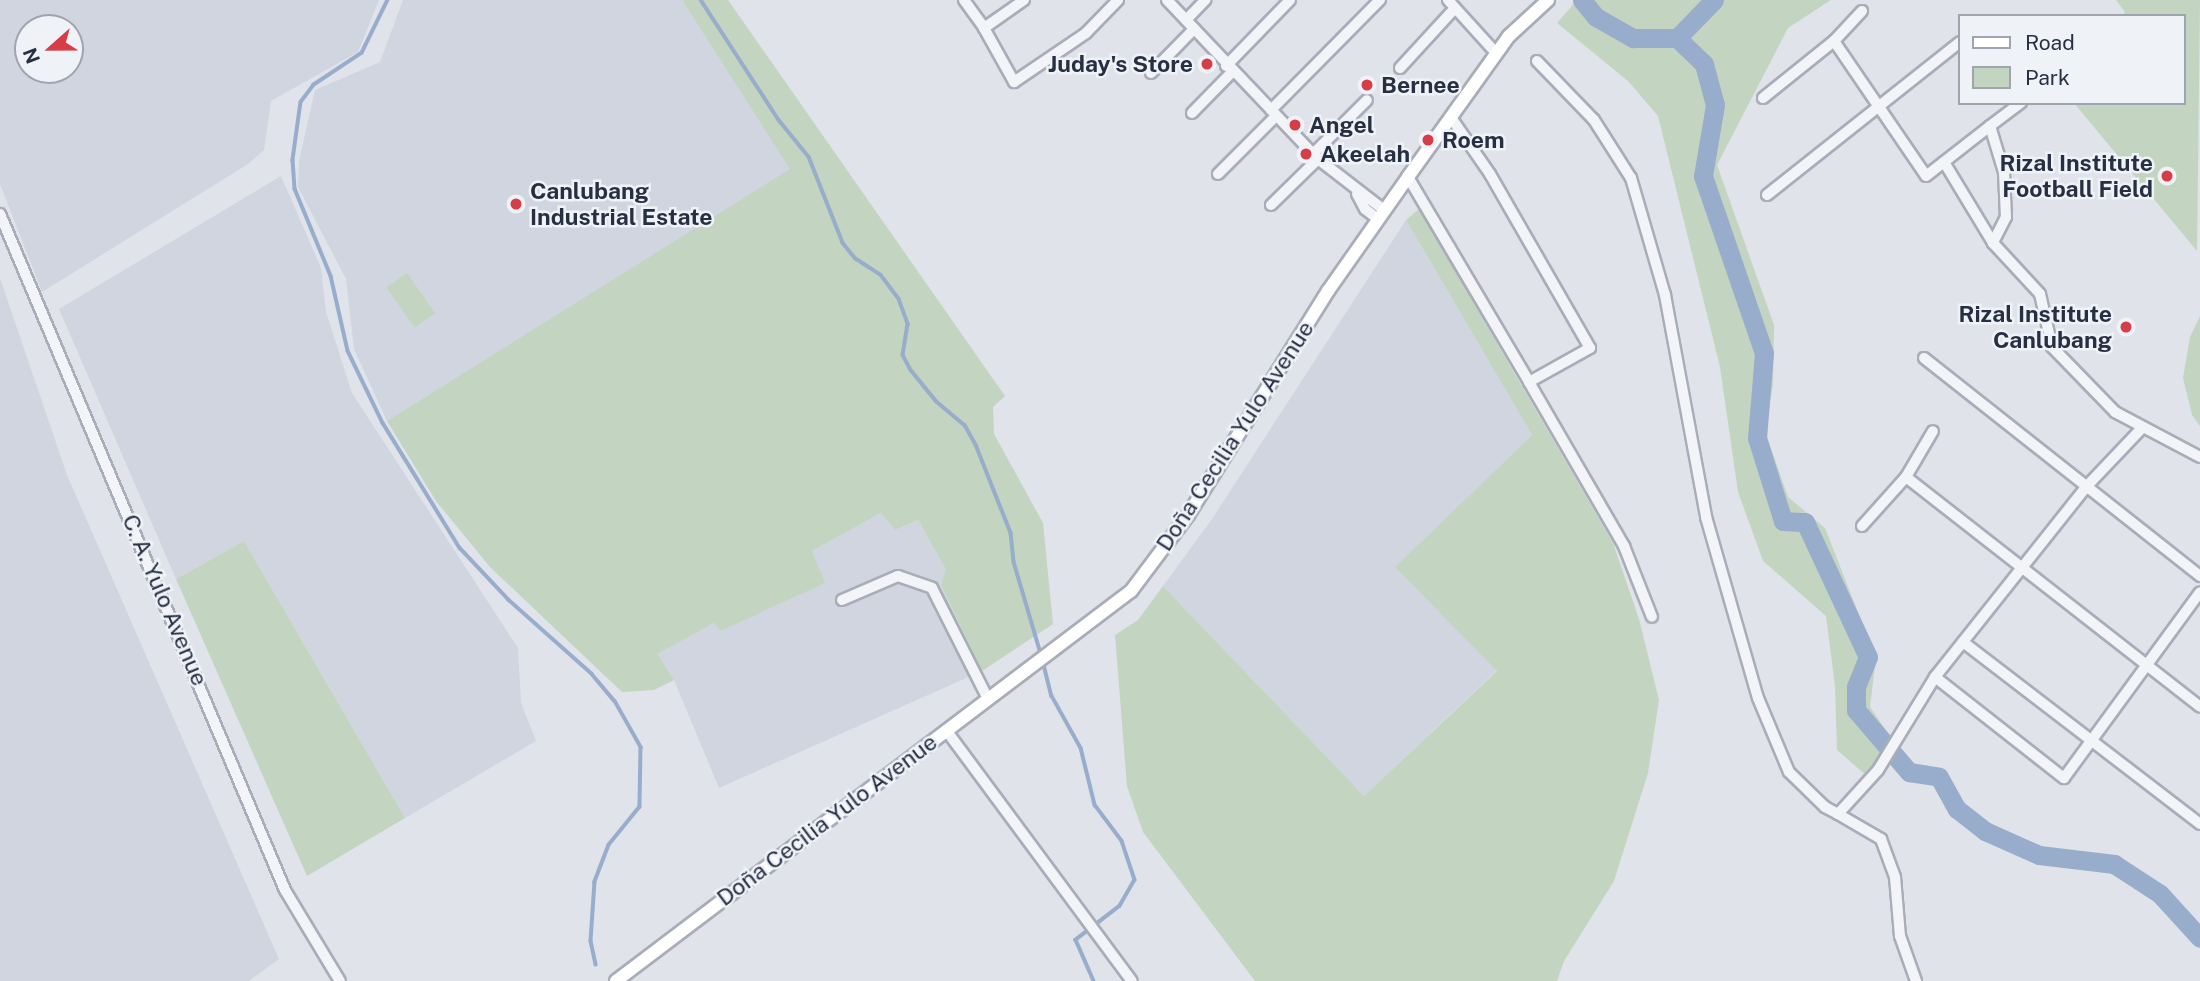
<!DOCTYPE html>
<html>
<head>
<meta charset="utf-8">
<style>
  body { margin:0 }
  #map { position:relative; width:2200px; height:981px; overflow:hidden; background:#e0e3ea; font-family:"Public Sans",sans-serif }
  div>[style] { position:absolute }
  .built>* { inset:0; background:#d1d5df }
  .green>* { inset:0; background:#c3d4c0; transform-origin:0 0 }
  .stream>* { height:3.5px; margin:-1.75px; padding:0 1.75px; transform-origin:1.75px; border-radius:1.75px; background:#98adcc }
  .river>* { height:19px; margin:-9.5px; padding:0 9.5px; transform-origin:9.5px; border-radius:9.5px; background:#98adcc }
  .roads { filter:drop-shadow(2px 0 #a8adb8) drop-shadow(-2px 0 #a8adb8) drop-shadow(0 2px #a8adb8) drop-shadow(0 -2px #a8adb8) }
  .minor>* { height:10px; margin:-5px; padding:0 5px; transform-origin:5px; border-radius:5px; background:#f3f4f8 }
  .secondary>* { height:12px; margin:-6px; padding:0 6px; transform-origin:6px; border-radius:6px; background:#fff }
  .dots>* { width:19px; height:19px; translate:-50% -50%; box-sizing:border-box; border:4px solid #eff2f7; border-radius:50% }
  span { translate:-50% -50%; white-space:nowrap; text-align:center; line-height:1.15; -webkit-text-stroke:5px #eff2f7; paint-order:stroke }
  .poi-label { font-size:23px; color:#272f42; font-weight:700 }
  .right { translate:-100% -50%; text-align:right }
  .left { translate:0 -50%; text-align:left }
  .street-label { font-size:23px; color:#272f42 }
  .legend { position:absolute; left:1958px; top:14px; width:228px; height:91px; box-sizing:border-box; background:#eff2f7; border:2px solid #9fa4af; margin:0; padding:9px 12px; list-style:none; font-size:21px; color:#272f42 }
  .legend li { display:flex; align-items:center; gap:14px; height:35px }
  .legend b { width:35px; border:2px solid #9fa4af }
  .north { position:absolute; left:14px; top:14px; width:70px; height:70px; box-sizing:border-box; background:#eff2f7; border:2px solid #9fa4af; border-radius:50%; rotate:249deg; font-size:19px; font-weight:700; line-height:28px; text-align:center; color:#272f42 }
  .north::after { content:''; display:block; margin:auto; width:24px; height:32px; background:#d63d46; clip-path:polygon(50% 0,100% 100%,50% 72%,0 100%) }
</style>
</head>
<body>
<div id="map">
  <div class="built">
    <div style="clip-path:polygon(evenodd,0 0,379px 0,358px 52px,271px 101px,264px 150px,248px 164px,42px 292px,0 184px,0 0,28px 28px,70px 28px,70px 70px,28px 70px,28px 28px)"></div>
    <div style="clip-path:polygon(403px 0,682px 0,791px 169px,387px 421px,354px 349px,346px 279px,298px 187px,299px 161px,315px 90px,380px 62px)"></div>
    <div style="clip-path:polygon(281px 176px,321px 268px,326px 312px,352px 393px,518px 648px,521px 703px,536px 741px,405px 818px,244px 541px,176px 579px,59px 309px)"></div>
    <div style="clip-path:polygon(1406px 220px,1532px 435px,1395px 567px,1497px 670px,1364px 796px,1163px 586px,1212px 519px)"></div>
    <div style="clip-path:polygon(0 278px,67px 475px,279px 959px,249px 981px,0 981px)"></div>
    <div style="clip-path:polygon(881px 513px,895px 530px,918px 520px,947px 569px,941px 585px,982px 671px,719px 788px,674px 680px,656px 654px,714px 623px,721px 631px,824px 583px,812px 551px)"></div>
  </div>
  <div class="green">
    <div style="clip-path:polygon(682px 0,728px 0,1005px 396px,993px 407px,994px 434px,1043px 523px,1053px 624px,982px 671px,941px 585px,946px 569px,918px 520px,895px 530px,881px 513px,812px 551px,825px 583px,721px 631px,714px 623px,657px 654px,674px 680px,654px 690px,622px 692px,490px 567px,436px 501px,387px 421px,790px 169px)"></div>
    <div style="clip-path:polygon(1577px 0,1831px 0,1788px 28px,1717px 165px,1774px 325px,1773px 385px,1765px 431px,1788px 497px,1825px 528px,1876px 658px,1870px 707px,1892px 739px,1867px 776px,1837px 750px,1835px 686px,1826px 616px,1763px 561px,1738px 492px,1720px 367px,1658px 116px,1628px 81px,1557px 23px)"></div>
    <div style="clip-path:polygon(2116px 0,2200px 0,2197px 251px,2074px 103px,2184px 103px,2184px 16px,2122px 16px,2125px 12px)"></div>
    <div style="clip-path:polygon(1419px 209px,1613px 543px,1639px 619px,1659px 700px,1648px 773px,1614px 881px,1564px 961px,1557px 981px,1255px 981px,1143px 832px,1127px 786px,1115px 635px,1138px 620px,1163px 586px,1364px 796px,1497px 671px,1395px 567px,1532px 435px,1406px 220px)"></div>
    <div style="left:407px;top:273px;width:49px;height:25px;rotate:55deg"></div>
    <div style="clip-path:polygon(2200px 316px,2200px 426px,2192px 415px,2183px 378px,2190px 337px)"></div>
    <div style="clip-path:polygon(244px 541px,405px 818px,307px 876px,176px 579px)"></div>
  </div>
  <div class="stream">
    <div style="left:388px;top:0;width:59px;rotate:116.1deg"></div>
    <div style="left:362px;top:53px;width:58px;rotate:146.3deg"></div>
    <div style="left:314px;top:85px;width:21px;rotate:127deg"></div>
    <div style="left:301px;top:102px;width:59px;rotate:97.9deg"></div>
    <div style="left:293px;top:160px;width:29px;rotate:86deg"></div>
    <div style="left:295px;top:189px;width:94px;rotate:67.5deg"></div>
    <div style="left:331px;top:276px;width:77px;rotate:77.2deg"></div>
    <div style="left:348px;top:351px;width:80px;rotate:64.1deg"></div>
    <div style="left:383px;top:423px;width:147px;rotate:58.4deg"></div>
    <div style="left:460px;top:548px;width:71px;rotate:46.7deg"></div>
    <div style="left:509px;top:600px;width:111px;rotate:41.7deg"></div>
    <div style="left:592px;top:674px;width:35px;rotate:50deg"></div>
    <div style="left:615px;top:701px;width:53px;rotate:60.5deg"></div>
    <div style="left:641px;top:747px;width:60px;rotate:91deg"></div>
    <div style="left:640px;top:807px;width:49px;rotate:129.2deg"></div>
    <div style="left:609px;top:845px;width:40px;rotate:111deg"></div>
    <div style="left:595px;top:882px;width:59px;rotate:93.9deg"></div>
    <div style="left:591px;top:941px;width:24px;rotate:78deg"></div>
    <div style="left:701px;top:0;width:143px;rotate:57deg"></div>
    <div style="left:779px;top:120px;width:48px;rotate:51deg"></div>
    <div style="left:809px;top:157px;width:92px;rotate:68.4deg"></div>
    <div style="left:843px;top:243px;width:19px;rotate:51deg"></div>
    <div style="left:855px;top:258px;width:31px;rotate:33deg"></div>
    <div style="left:881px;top:275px;width:30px;rotate:53deg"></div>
    <div style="left:899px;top:299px;width:27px;rotate:70deg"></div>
    <div style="left:908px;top:324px;width:31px;rotate:99deg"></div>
    <div style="left:903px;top:355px;width:17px;rotate:62deg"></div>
    <div style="left:911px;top:370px;width:40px;rotate:51deg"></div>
    <div style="left:936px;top:401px;width:38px;rotate:40deg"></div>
    <div style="left:965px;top:425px;width:23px;rotate:61deg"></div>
    <div style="left:976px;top:445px;width:95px;rotate:68.3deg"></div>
    <div style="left:1011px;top:533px;width:29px;rotate:84deg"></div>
    <div style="left:1014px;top:562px;width:96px;rotate:73.6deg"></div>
    <div style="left:1043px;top:661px;width:36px;rotate:76deg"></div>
    <div style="left:1052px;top:696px;width:60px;rotate:60.9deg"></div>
    <div style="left:1081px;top:748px;width:59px;rotate:76.2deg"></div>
    <div style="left:1095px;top:805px;width:45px;rotate:53.1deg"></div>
    <div style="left:1122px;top:841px;width:41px;rotate:71.6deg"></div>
    <div style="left:1135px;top:880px;width:30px;rotate:120deg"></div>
    <div style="left:1120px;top:906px;width:56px;rotate:142.3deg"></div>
    <div style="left:1076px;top:940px;width:45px;rotate:66.3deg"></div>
  </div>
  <div class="river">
    <div style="left:1582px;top:0;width:22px;rotate:51deg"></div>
    <div style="left:1596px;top:17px;width:43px;rotate:29.6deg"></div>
    <div style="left:1633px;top:38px;width:44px"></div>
    <div style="left:1677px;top:38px;width:53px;rotate:-45.8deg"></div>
    <div style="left:1677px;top:38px;width:37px;rotate:44deg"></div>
    <div style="left:1704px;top:64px;width:42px;rotate:75deg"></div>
    <div style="left:1715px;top:105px;width:72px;rotate:99.6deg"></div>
    <div style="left:1703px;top:176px;width:187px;rotate:71deg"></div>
    <div style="left:1764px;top:353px;width:85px;rotate:94.7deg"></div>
    <div style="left:1757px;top:438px;width:87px;rotate:72.6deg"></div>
    <div style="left:1783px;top:521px;width:22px;rotate:3deg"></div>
    <div style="left:1805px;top:522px;width:149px;rotate:65deg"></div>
    <div style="left:1868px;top:657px;width:32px;rotate:112deg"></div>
    <div style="left:1856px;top:687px;width:23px;rotate:90deg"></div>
    <div style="left:1856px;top:710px;width:82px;rotate:49.5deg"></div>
    <div style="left:1909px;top:772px;width:30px;rotate:9deg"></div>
    <div style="left:1939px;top:777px;width:37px;rotate:61deg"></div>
    <div style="left:1957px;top:809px;width:36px;rotate:38deg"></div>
    <div style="left:1985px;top:831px;width:59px;rotate:24deg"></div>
    <div style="left:2039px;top:855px;width:76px;rotate:6.8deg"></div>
    <div style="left:2114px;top:864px;width:55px;rotate:33.1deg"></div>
    <div style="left:2160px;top:894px;width:59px;rotate:47.7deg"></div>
  </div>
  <div class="roads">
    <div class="minor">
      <div style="left:964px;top:0;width:34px;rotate:54deg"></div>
      <div style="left:1024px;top:0;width:49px;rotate:145deg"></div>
      <div style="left:984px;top:28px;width:62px;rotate:60.9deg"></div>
      <div style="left:1014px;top:82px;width:87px;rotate:-34.2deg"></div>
      <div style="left:1086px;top:33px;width:46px;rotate:-45.9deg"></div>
      <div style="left:1167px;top:0;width:219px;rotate:46.5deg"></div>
      <div style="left:1318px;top:159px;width:83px;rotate:37.7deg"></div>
      <div style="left:1448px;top:0;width:72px;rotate:47.8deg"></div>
      <div style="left:1862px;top:11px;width:41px;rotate:133deg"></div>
      <div style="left:1834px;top:41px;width:163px;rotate:55.7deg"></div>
      <div style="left:1926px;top:176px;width:81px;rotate:-38deg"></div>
      <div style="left:1990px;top:126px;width:48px;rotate:73.1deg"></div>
      <div style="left:2004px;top:172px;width:45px;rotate:87.5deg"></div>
      <div style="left:2006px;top:217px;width:29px;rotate:117deg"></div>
      <div style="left:1993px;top:243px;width:69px;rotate:47.3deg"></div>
      <div style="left:2040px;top:294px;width:54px;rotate:77.2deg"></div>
      <div style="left:2052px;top:347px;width:91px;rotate:45.9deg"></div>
      <div style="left:2115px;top:412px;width:96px;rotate:27.9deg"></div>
      <div style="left:1186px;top:20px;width:28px;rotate:-46deg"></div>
      <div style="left:1537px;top:61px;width:82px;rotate:46deg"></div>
      <div style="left:1594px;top:120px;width:69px;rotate:57.5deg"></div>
      <div style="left:1631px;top:178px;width:122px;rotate:73.8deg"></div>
      <div style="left:1665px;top:295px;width:226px;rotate:79.5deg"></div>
      <div style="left:1706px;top:517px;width:188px;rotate:74deg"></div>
      <div style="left:1758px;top:698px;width:80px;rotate:67.3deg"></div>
      <div style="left:1789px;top:772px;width:50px;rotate:44.2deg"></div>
      <div style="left:1825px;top:807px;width:15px;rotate:28deg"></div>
      <div style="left:1838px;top:814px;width:59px;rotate:-47.7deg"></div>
      <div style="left:1878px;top:770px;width:109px;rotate:-58.5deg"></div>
      <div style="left:1935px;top:677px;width:243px;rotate:-51.5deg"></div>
      <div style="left:2086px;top:487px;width:81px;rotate:-46.5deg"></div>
      <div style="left:1226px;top:66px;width:92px;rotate:-45.9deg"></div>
      <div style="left:1400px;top:68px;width:81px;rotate:-47.5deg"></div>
      <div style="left:1151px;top:73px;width:62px;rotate:-45.7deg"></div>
      <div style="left:1763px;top:98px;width:91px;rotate:-38.8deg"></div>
      <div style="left:1271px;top:110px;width:155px;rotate:-45.3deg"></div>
      <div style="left:1192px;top:113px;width:57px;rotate:-45.7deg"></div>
      <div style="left:1990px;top:126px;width:39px;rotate:-37deg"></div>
      <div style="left:1313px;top:154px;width:76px;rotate:-45deg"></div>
      <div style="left:1944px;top:162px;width:95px;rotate:58.8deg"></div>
      <div style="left:1218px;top:174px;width:82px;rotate:-45deg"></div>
      <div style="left:1408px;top:177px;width:238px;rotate:59.4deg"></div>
      <div style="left:1529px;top:382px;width:70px;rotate:-29.1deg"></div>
      <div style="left:1590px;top:348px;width:201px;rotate:-119.9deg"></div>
      <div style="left:1490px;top:174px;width:67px;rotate:-124.6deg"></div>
      <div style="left:1357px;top:194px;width:17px;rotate:62deg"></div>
      <div style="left:1365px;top:209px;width:16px;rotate:38deg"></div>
      <div style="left:1767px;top:195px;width:246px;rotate:-38.4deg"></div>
      <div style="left:1271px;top:205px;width:66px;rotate:-44.4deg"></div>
      <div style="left:0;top:214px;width:734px;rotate:67.14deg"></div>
      <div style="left:285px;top:890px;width:106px;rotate:58.9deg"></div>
      <div style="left:1924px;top:358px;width:352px;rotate:38.3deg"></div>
      <div style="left:1529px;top:382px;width:190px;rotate:59.9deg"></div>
      <div style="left:1624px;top:546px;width:76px;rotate:68.5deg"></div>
      <div style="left:1906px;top:477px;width:373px;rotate:38deg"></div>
      <div style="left:1862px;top:526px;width:66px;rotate:-48.1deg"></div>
      <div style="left:1906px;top:477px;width:53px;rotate:-59.6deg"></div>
      <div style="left:842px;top:600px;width:61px;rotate:-23.2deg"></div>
      <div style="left:898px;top:576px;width:36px;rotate:19deg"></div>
      <div style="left:932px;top:588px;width:124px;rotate:63.2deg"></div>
      <div style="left:1963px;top:642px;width:299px;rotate:37.5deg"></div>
      <div style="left:1935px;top:677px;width:164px;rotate:38.1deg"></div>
      <div style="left:2064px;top:778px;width:230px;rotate:-53.8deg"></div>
      <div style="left:946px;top:730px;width:312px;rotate:53.5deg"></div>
      <div style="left:1838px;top:814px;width:50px;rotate:30.2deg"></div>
      <div style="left:1881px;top:839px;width:40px;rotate:69.8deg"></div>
      <div style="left:1895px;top:877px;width:59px;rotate:85.2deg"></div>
      <div style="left:1900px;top:936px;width:48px;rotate:70.4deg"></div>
    </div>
    <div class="secondary">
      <div style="left:616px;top:981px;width:646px;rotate:-37.14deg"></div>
      <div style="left:1131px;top:591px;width:95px;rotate:-53.1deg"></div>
      <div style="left:1188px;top:515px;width:264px;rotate:-58deg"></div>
      <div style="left:1328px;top:291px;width:139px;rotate:-54.9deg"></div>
      <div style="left:1408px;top:177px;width:173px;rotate:-54.4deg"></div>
      <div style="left:1509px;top:36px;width:53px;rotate:-42.7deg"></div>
    </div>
  </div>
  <div class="dots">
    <div style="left:1207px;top:64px;background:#d63d46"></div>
    <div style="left:1367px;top:85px;background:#d63d46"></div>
    <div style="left:1295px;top:125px;background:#d63d46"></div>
    <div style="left:1428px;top:140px;background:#d63d46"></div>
    <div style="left:1306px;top:154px;background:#d63d46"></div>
    <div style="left:2167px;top:176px;background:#d63d46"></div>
    <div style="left:516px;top:204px;background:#d63d46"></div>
    <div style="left:2126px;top:327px;background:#d63d46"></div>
  </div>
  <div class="poi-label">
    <span class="right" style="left:1193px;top:64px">Juday's Store</span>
    <span class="left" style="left:1381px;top:85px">Bernee</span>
    <span class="left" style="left:1309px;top:125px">Angel</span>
    <span class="left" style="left:1442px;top:140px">Roem</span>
    <span class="left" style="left:1320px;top:154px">Akeelah</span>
    <span class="right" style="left:2153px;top:176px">Rizal Institute<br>Football Field</span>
    <span class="left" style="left:530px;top:204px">Canlubang<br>Industrial Estate</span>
    <span class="right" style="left:2112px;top:327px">Rizal Institute<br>Canlubang</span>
  </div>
  <div class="street-label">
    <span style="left:1235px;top:436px;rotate:-57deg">Doña Cecilia Yulo Avenue</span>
    <span style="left:165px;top:600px;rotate:67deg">C. A. Yulo Avenue</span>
    <span style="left:827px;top:820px;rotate:-37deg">Doña Cecilia Yulo Avenue</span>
  </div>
  <ul class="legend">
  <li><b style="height:9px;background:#fff"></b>Road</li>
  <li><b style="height:19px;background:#c3d4c0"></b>Park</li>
  </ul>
  <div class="north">N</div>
</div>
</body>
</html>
